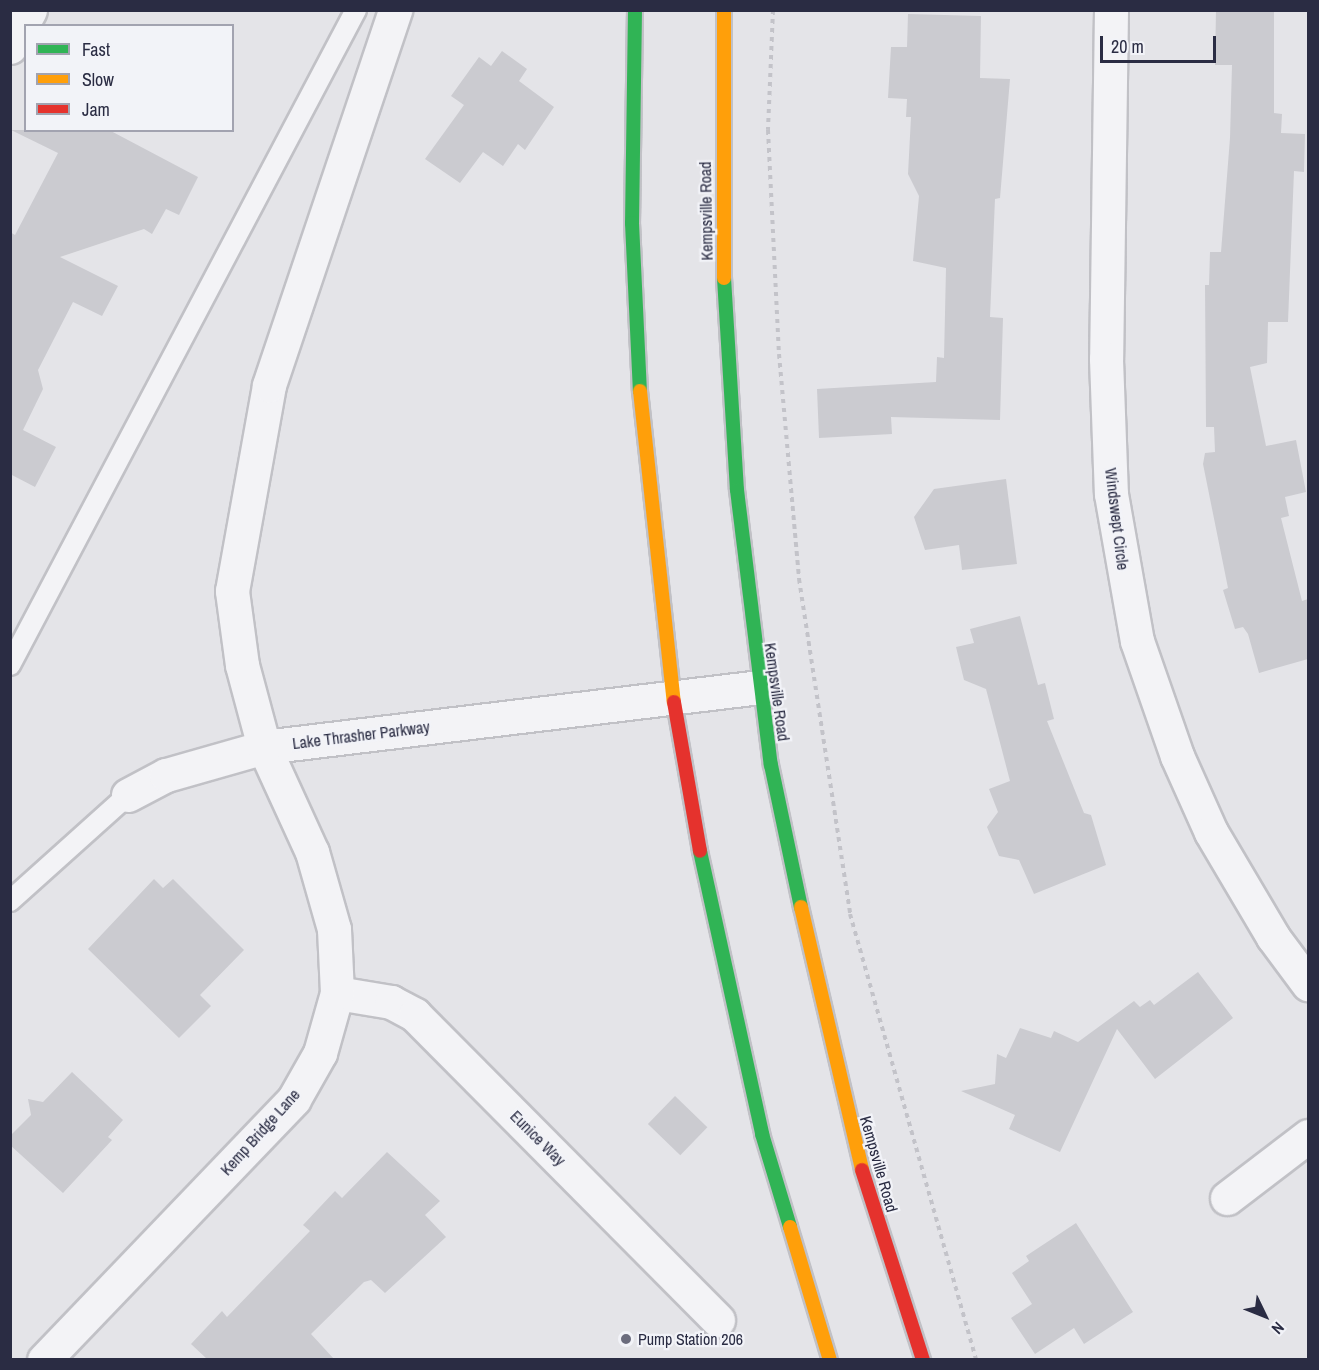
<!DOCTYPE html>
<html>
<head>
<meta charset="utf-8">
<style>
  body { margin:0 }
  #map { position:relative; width:1319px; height:1370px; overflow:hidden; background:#e4e4e8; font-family:"Archivo Narrow",sans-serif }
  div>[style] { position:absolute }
  .building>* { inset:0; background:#cbcbd0; transform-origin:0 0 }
  .path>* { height:4px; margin-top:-2px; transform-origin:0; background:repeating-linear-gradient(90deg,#c3c3c9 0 4.5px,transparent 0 9px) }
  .roads { filter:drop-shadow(2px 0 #c1c1c6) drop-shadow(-2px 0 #c1c1c6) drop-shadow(0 2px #c1c1c6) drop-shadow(0 -2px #c1c1c6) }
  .lane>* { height:20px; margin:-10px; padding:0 10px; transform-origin:10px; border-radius:10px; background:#f3f3f6 }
  .street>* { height:33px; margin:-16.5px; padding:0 16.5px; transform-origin:16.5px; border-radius:16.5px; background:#f3f3f6 }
  .fast>* { height:14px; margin:-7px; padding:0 7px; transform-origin:7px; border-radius:7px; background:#30b455 }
  .slow>* { height:14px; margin:-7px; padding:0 7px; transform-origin:7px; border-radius:7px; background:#ff9f0a }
  .jam>* { height:14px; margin:-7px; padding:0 7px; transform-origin:7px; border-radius:7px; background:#e5322d }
  .dots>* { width:16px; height:16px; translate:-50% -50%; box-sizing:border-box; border:3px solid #f2f3f8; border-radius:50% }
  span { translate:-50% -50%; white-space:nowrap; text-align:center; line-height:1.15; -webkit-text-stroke:4.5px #f2f3f8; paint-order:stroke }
  .street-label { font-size:16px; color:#2a2c43 }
  .poi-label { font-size:16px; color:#2a2c43 }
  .left { translate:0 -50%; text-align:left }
  .frame { position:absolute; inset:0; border:12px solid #2a2c43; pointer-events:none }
  .legend { position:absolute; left:24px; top:24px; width:210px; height:108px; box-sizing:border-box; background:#f2f3f8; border:2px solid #a2a3b0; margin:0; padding:8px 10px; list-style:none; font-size:18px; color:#2a2c43 }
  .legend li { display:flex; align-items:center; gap:12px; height:30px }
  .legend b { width:30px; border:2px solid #a2a3b0 }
  .north { position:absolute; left:1235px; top:1286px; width:60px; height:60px; -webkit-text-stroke:4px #f2f3f8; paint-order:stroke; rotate:133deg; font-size:16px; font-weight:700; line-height:24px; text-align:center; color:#2a2c43 }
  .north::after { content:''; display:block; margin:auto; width:21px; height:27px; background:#2a2c43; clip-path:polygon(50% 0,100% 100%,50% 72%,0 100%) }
  .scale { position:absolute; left:1100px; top:36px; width:116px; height:27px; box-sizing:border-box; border:3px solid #2a2c43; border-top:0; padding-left:8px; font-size:18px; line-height:21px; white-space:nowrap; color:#2a2c43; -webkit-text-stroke:4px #f2f3f8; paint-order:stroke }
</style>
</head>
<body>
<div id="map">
  <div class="building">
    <div style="clip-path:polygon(1216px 10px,1274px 10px,1274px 113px,1282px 114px,1281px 133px,1305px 134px,1304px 172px,1294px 171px,1288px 322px,1268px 322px,1267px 363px,1250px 367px,1266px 446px,1296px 440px,1306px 492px,1285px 497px,1289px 516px,1281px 518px,1302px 601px,1308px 599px,1308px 659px,1259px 673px,1248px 634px,1243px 627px,1235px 629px,1223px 590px,1228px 588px,1203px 464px,1205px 453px,1215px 452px,1214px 427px,1206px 427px,1205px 285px,1209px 285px,1210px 252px,1221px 252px,1230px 138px,1232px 65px,1215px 65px)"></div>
    <div style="clip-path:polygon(908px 14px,981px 16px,980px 78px,1010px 79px,1000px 198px,995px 199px,990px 317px,1003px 318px,1000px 420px,891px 417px,892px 434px,819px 438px,817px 389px,936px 382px,937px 357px,944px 358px,946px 268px,913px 261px,919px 196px,908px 174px,911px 117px,906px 117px,907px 99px,888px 98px,891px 47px,907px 47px)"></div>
    <div style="clip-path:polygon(502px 51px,527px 69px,519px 81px,554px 107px,525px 150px,518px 144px,503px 166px,483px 152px,460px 183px,425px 159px,464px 105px,451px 96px,479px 57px,491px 66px)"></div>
    <div style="clip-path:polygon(11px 130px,109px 130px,198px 177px,179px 215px,166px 209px,152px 234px,144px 229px,60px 257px,118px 286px,102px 316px,73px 302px,38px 370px,43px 389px,23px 430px,56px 447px,35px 487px,10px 474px,10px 232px,15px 235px,58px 153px)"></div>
    <div style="clip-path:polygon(1006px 479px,1017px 564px,962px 570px,959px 545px,925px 550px,914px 517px,934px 489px)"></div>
    <div style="clip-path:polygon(1020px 616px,1038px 685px,1045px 683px,1054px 719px,1047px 721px,1084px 813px,1091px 815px,1106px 865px,1034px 894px,1019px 860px,999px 856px,987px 827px,998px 812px,989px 789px,1010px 781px,986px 689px,964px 680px,956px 647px,974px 643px,970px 629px)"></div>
    <div style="clip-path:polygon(154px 879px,163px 888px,173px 879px,244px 950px,200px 995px,211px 1006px,179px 1038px,88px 949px)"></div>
    <div style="clip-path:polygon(1198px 972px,1233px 1018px,1155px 1079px,1117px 1029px,1060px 1152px,1009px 1129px,1015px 1115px,961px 1091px,995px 1084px,997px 1054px,1006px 1058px,1020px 1028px,1051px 1038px,1054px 1031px,1078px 1042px,1134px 1001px,1140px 1007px,1150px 1000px,1154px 1005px)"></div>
    <div style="clip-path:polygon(72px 1072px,123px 1120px,108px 1137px,112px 1140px,63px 1193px,10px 1145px,10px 1136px,31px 1115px,28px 1099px,43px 1102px)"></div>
    <div style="left:675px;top:1096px;width:45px;height:39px;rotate:44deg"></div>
    <div style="clip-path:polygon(387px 1152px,440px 1201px,425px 1215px,446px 1237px,385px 1293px,371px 1280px,364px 1282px,311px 1334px,334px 1359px,207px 1359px,191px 1344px,222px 1311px,227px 1317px,310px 1231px,303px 1225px,335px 1191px,342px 1198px)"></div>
    <div style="clip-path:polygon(1076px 1223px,1133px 1312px,1084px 1344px,1074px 1328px,1035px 1354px,1011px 1318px,1032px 1304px,1012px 1273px,1029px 1261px,1026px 1256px)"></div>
  </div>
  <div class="path">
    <div style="left:773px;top:10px;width:120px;rotate:92.4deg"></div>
    <div style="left:768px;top:130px;width:224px;rotate:87.2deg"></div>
    <div style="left:779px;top:354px;width:226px;rotate:84.9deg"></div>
    <div style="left:799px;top:579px;width:339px;rotate:81.3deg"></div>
    <div style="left:850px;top:914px;width:463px;rotate:74.2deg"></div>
  </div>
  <div class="roads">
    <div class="lane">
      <div style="left:10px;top:665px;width:741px;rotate:-62.16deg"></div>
      <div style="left:10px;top:901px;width:159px;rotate:-41.9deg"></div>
    </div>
    <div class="street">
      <div style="left:1111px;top:10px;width:349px;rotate:90.8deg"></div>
      <div style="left:1106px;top:359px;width:135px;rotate:87.9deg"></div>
      <div style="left:1111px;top:494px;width:149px;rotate:80deg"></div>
      <div style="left:1137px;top:641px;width:122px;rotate:70.8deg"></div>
      <div style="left:1177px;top:756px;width:83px;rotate:65.9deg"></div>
      <div style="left:1211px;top:832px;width:122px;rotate:59.4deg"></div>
      <div style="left:1273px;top:937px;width:59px;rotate:53.3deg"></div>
      <div style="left:10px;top:47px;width:42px;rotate:-61.6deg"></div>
      <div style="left:128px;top:795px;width:43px;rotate:-27.8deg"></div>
      <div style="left:166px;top:775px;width:102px;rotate:-15.9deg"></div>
      <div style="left:264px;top:747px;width:500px;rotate:-6.9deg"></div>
      <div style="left:337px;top:993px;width:55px;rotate:9.5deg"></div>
      <div style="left:391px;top:1002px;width:27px;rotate:28deg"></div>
      <div style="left:415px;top:1015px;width:430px;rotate:45.2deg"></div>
      <div style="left:1227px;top:1198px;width:102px;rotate:-37.4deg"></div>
      <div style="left:44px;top:1360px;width:361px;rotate:-46.2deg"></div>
      <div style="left:294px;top:1099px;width:53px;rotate:-60.5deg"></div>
      <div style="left:320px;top:1053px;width:62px;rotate:-74.2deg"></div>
      <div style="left:337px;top:993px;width:64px;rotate:-92.7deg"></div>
      <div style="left:334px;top:929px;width:80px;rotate:-105.9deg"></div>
      <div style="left:312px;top:852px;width:115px;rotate:-114.6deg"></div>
      <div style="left:264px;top:747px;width:85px;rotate:-105deg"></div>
      <div style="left:242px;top:665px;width:75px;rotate:-97.7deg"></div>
      <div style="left:232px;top:591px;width:209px;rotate:-79.8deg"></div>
      <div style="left:269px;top:385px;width:396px;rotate:-71.4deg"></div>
    </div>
    <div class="fast">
      <div style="left:635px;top:10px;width:213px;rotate:90.8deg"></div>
      <div style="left:632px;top:223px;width:168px;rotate:87.3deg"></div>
      <div style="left:724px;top:278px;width:212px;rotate:86.5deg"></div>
      <div style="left:737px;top:490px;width:277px;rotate:83deg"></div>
      <div style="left:771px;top:765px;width:145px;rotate:78.1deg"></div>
      <div style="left:700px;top:851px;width:290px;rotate:77.6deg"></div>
      <div style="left:762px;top:1134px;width:97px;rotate:73.2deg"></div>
    </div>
    <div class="slow">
      <div style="left:724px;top:10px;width:268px;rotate:90deg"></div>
      <div style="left:640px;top:391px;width:313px;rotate:83.8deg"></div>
      <div style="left:801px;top:907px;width:270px;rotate:76.9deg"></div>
      <div style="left:790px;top:1227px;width:139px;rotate:73.3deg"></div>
    </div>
    <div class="jam">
      <div style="left:674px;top:702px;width:151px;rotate:80.1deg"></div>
      <div style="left:862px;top:1170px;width:200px;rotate:72.2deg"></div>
    </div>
  </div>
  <div class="dots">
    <div style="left:626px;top:1339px;background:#6b6c7d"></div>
  </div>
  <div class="street-label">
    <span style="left:706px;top:211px;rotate:-91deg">Kempsville Road</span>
    <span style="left:1117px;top:519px;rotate:83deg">Windswept Circle</span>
    <span style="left:777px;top:692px;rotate:82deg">Kempsville Road</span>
    <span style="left:361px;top:735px;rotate:-7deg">Lake Thrasher Parkway</span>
    <span style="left:260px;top:1132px;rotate:-48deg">Kemp Bridge Lane</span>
    <span style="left:538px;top:1138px;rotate:45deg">Eunice Way</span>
    <span style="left:879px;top:1164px;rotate:74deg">Kempsville Road</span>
  </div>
  <div class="poi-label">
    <span class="left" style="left:638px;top:1339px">Pump Station 206</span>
  </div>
  <div class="frame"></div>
  <ul class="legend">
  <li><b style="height:8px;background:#30b455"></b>Fast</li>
  <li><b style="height:8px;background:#ff9f0a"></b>Slow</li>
  <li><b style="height:8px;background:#e5322d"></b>Jam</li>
  </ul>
  <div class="north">N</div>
  <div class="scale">20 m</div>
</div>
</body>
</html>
